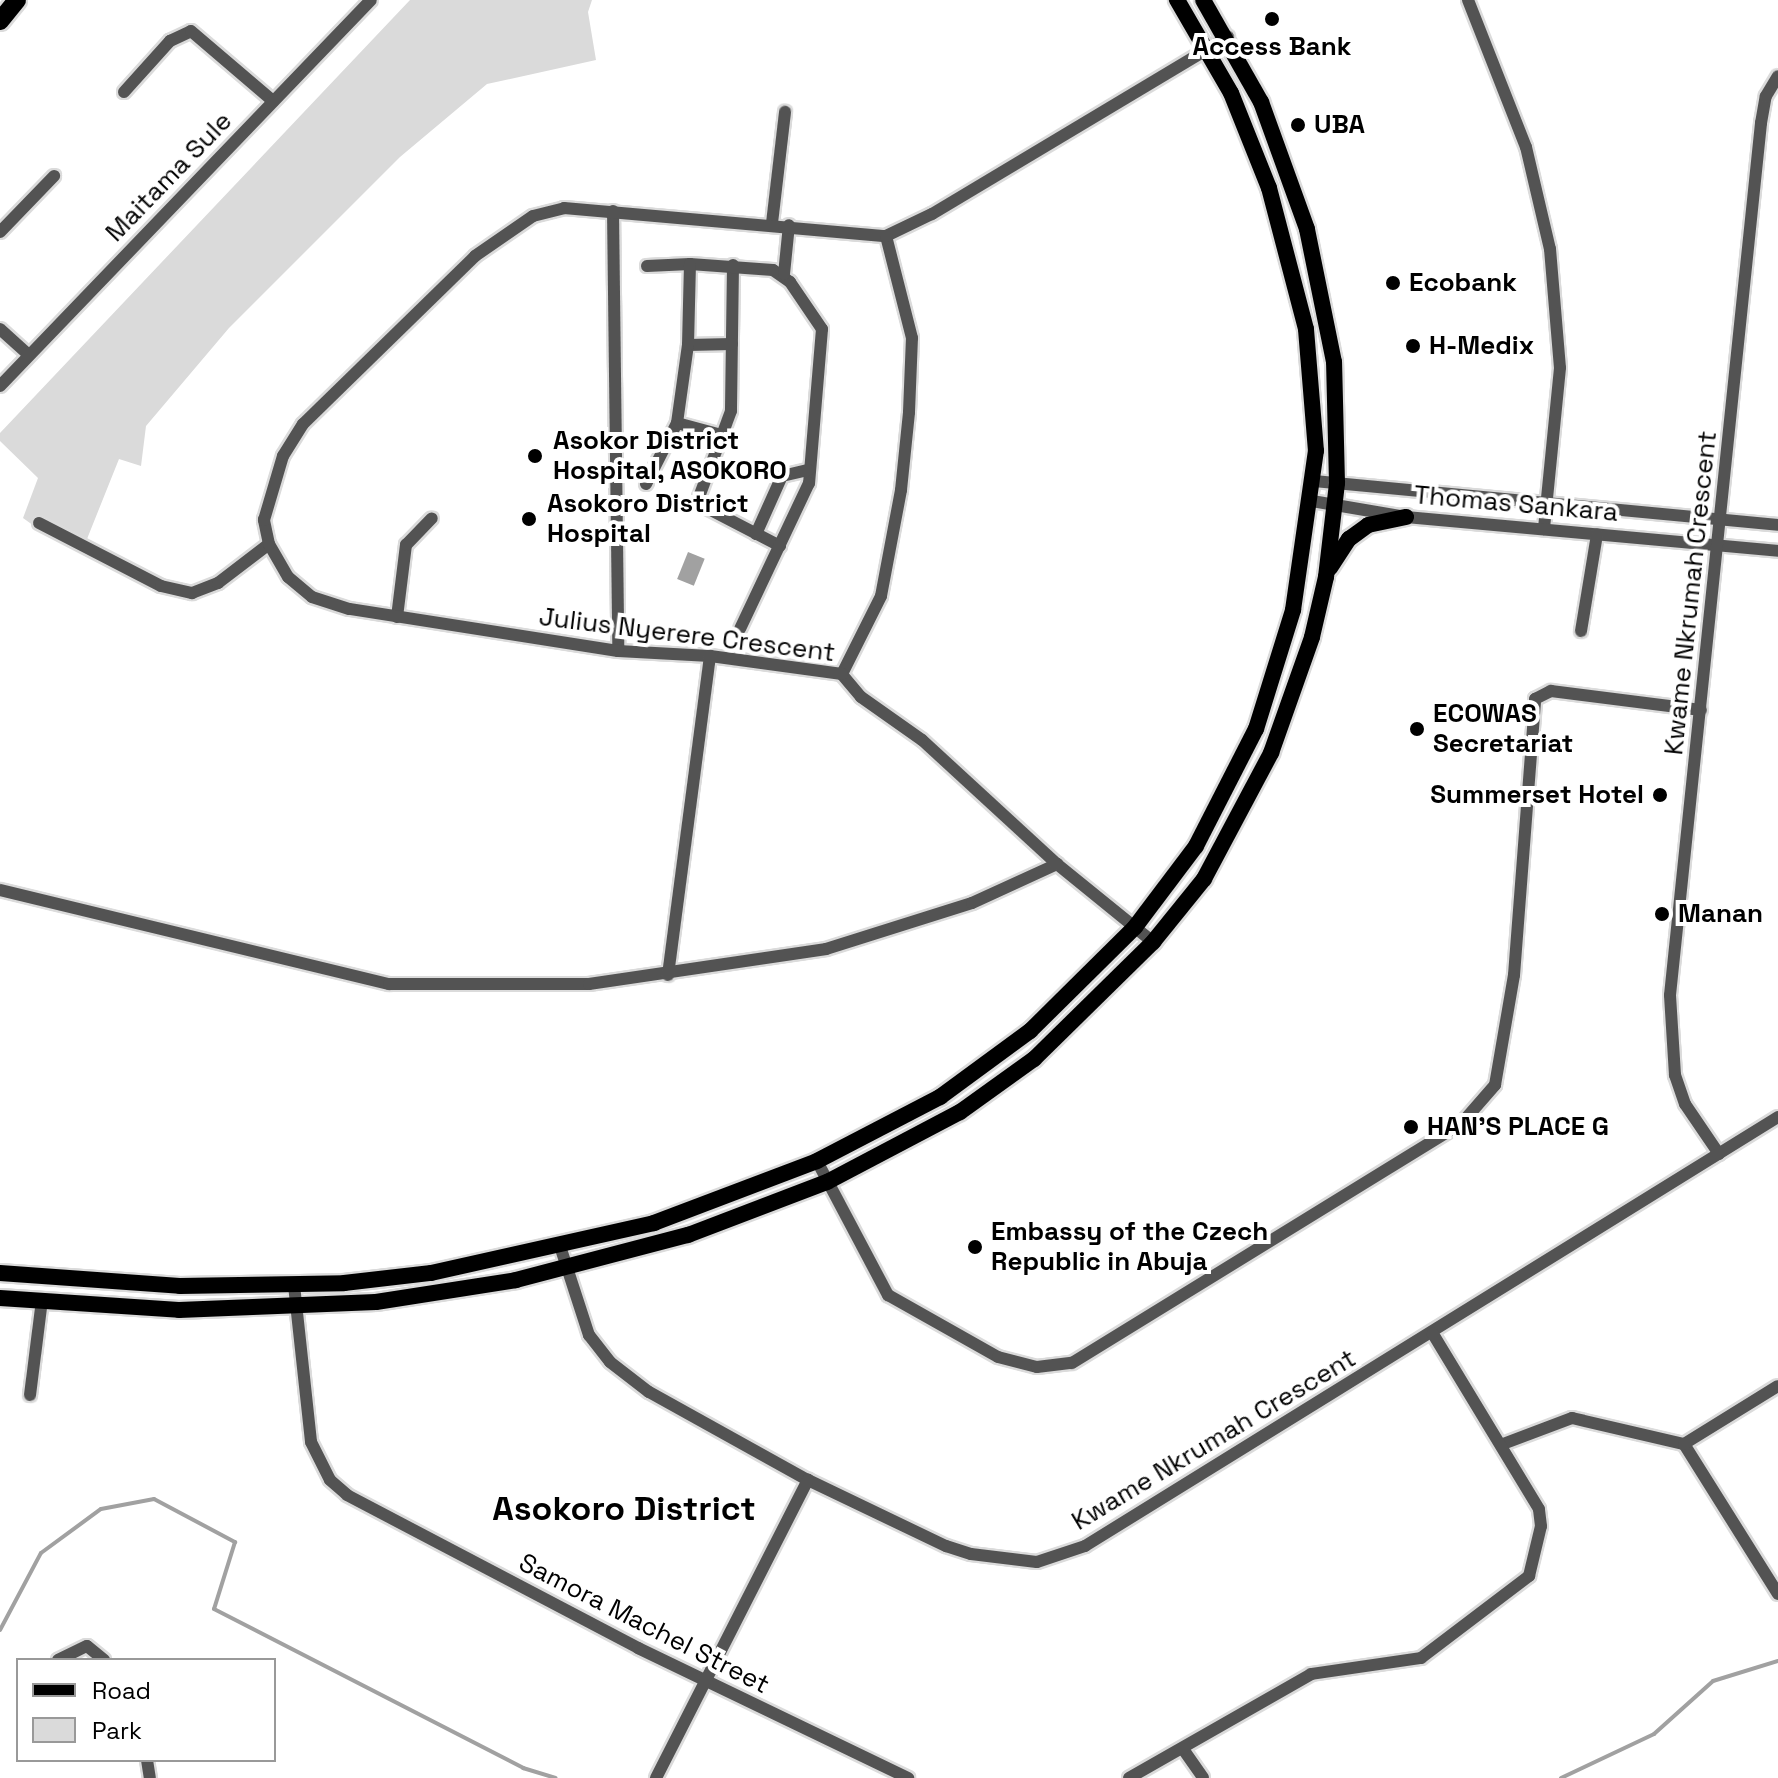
<!DOCTYPE html>
<html>
<head>
<meta charset="utf-8">
<style>
  body { margin:0 }
  #map { position:relative; width:1778px; height:1778px; overflow:hidden; background:#fff; font-family:"Space Grotesk",sans-serif }
  div>[style] { position:absolute }
  .green>* { inset:0; background:#dadada }
  .water>* { inset:0; background:#a1a1a1; transform-origin:0 0 }
  .stream>* { height:4px; margin:-2px; padding:0 2px; transform-origin:2px; border-radius:2px; background:#a1a1a1 }
  .roads { filter:drop-shadow(2px 0 #dbdbdb) drop-shadow(-2px 0 #dbdbdb) drop-shadow(0 2px #dbdbdb) drop-shadow(0 -2px #dbdbdb) }
  .minor>* { height:12px; margin:-6px; padding:0 6px; transform-origin:6px; border-radius:6px; background:#535353 }
  .major>* { height:16px; margin:-8px; padding:0 8px; transform-origin:8px; border-radius:8px; background:#000 }
  .highway>* { height:18px; margin:-9px; padding:0 9px; transform-origin:9px; border-radius:9px; background:#000 }
  .dots>* { width:22px; height:22px; translate:-50% -50%; box-sizing:border-box; border:4px solid #fff; border-radius:50% }
  span { translate:-50% -50%; white-space:nowrap; text-align:center; line-height:1.15; -webkit-text-stroke:8px #fff; paint-order:stroke }
  .poi-label { font-size:26px; color:#000; font-weight:700 }
  .left { translate:0 -50%; text-align:left }
  .right { translate:-100% -50%; text-align:right }
  .street-label { font-size:26px; color:#000 }
  .district-label { font-size:34px; color:#000; font-weight:700 }
  .legend { position:absolute; left:16px; top:1658px; width:260px; height:104px; box-sizing:border-box; background:#fff; border:2px solid #999; margin:0; padding:10px 14px; list-style:none; font-size:24px; color:#000 }
  .legend li { display:flex; align-items:center; gap:16px; height:40px }
  .legend b { width:40px; border:2px solid #999 }
</style>
</head>
<body>
<div id="map">
  <div class="green">
    <div style="clip-path:polygon(410px 0,592px 0,588px 12px,596px 60px,487px 84px,400px 157px,229px 328px,146px 426px,141px 466px,119px 459px,81px 554px,51px 533px,48px 536px,23px 518px,38px 478px,0 441px,0 433px)"></div>
  </div>
  <div class="water">
    <div style="left:688px;top:552px;width:18px;height:29px;rotate:22deg"></div>
  </div>
  <div class="stream">
    <div style="left:0;top:1630px;width:87px;rotate:-62deg"></div>
    <div style="left:41px;top:1553px;width:74px;rotate:-36.3deg"></div>
    <div style="left:101px;top:1509px;width:54px;rotate:-10.7deg"></div>
    <div style="left:154px;top:1499px;width:92px;rotate:28deg"></div>
    <div style="left:235px;top:1542px;width:70px;rotate:107.4deg"></div>
    <div style="left:214px;top:1609px;width:348px;rotate:27.2deg"></div>
    <div style="left:523px;top:1768px;width:34px;rotate:17deg"></div>
    <div style="left:1561px;top:1778px;width:103px;rotate:-25.3deg"></div>
    <div style="left:1654px;top:1734px;width:79px;rotate:-41.9deg"></div>
    <div style="left:1713px;top:1681px;width:68px;rotate:-17.1deg"></div>
  </div>
  <div class="roads">
    <div class="minor">
      <div style="left:1468px;top:0;width:158px;rotate:68.5deg"></div>
      <div style="left:1526px;top:147px;width:105px;rotate:76.8deg"></div>
      <div style="left:1550px;top:249px;width:119px;rotate:85.2deg"></div>
      <div style="left:1560px;top:368px;width:162px;rotate:95.7deg"></div>
      <div style="left:124px;top:92px;width:69px;rotate:-48deg"></div>
      <div style="left:170px;top:41px;width:23px;rotate:-25deg"></div>
      <div style="left:191px;top:31px;width:108px;rotate:40.5deg"></div>
      <div style="left:613px;top:211px;width:440px;rotate:89.3deg"></div>
      <div style="left:772px;top:223px;width:112px;rotate:-83.3deg"></div>
      <div style="left:0;top:232px;width:78px;rotate:-46deg"></div>
      <div style="left:733px;top:265px;width:146px;rotate:90.8deg"></div>
      <div style="left:731px;top:411px;width:92px;rotate:110.4deg"></div>
      <div style="left:699px;top:497px;width:8px;rotate:76deg"></div>
      <div style="left:701px;top:505px;width:89px;rotate:27.4deg"></div>
      <div style="left:647px;top:266px;width:43px;rotate:-2.7deg"></div>
      <div style="left:690px;top:264px;width:83px;rotate:4.1deg"></div>
      <div style="left:773px;top:270px;width:21px;rotate:35deg"></div>
      <div style="left:790px;top:282px;width:57px;rotate:55.8deg"></div>
      <div style="left:822px;top:329px;width:155px;rotate:94.8deg"></div>
      <div style="left:809px;top:483px;width:161px;rotate:115.3deg"></div>
      <div style="left:784px;top:274px;width:49px;rotate:-84.2deg"></div>
      <div style="left:0;top:329px;width:39px;rotate:42deg"></div>
      <div style="left:688px;top:345px;width:44px;rotate:-1.3deg"></div>
      <div style="left:0;top:386px;width:535px;rotate:-46.14deg"></div>
      <div style="left:677px;top:423px;width:50px;rotate:15.2deg"></div>
      <div style="left:1314px;top:481px;width:466px;rotate:5.4deg"></div>
      <div style="left:646px;top:484px;width:68px;rotate:-63.1deg"></div>
      <div style="left:677px;top:423px;width:79px;rotate:-82deg"></div>
      <div style="left:688px;top:345px;width:81px;rotate:-88.6deg"></div>
      <div style="left:1312px;top:501px;width:95px;rotate:9.7deg"></div>
      <div style="left:1406px;top:517px;width:374px;rotate:5.2deg"></div>
      <div style="left:39px;top:523px;width:137px;rotate:27.3deg"></div>
      <div style="left:161px;top:586px;width:32px;rotate:13deg"></div>
      <div style="left:192px;top:593px;width:28px;rotate:-21deg"></div>
      <div style="left:218px;top:583px;width:64px;rotate:-37.4deg"></div>
      <div style="left:756px;top:534px;width:64px;rotate:-65.9deg"></div>
      <div style="left:782px;top:476px;width:27px;rotate:-13deg"></div>
      <div style="left:397px;top:617px;width:73px;rotate:-82.9deg"></div>
      <div style="left:406px;top:545px;width:37px;rotate:-46deg"></div>
      <div style="left:1581px;top:631px;width:98px;rotate:-80.6deg"></div>
      <div style="left:842px;top:674px;width:87px;rotate:-63.4deg"></div>
      <div style="left:881px;top:596px;width:108px;rotate:-79.3deg"></div>
      <div style="left:901px;top:490px;width:78px;rotate:-84.1deg"></div>
      <div style="left:909px;top:412px;width:74px;rotate:-87.7deg"></div>
      <div style="left:912px;top:338px;width:105px;rotate:-104.3deg"></div>
      <div style="left:0;top:890px;width:400px;rotate:13.6deg"></div>
      <div style="left:389px;top:984px;width:200px"></div>
      <div style="left:589px;top:984px;width:240px;rotate:-8.4deg"></div>
      <div style="left:826px;top:949px;width:153px;rotate:-17.5deg"></div>
      <div style="left:972px;top:903px;width:94px;rotate:-24.6deg"></div>
      <div style="left:1153px;top:942px;width:124px;rotate:-140.9deg"></div>
      <div style="left:1057px;top:864px;width:183px;rotate:-137.4deg"></div>
      <div style="left:922px;top:740px;width:75px;rotate:-144.8deg"></div>
      <div style="left:861px;top:697px;width:30px;rotate:-130deg"></div>
      <div style="left:842px;top:674px;width:133px;rotate:-172.2deg"></div>
      <div style="left:710px;top:656px;width:92px;rotate:-176.9deg"></div>
      <div style="left:618px;top:651px;width:272px;rotate:-171.1deg"></div>
      <div style="left:349px;top:609px;width:39px;rotate:-162deg"></div>
      <div style="left:312px;top:597px;width:31px;rotate:-140deg"></div>
      <div style="left:288px;top:577px;width:38px;rotate:-120deg"></div>
      <div style="left:269px;top:544px;width:25px;rotate:-102deg"></div>
      <div style="left:264px;top:520px;width:67px;rotate:-73.5deg"></div>
      <div style="left:283px;top:456px;width:38px;rotate:-58deg"></div>
      <div style="left:303px;top:424px;width:240px;rotate:-44.3deg"></div>
      <div style="left:475px;top:256px;width:70px;rotate:-34.6deg"></div>
      <div style="left:533px;top:216px;width:32px;rotate:-14deg"></div>
      <div style="left:564px;top:208px;width:323px;rotate:5deg"></div>
      <div style="left:886px;top:236px;width:51px;rotate:-25.6deg"></div>
      <div style="left:932px;top:214px;width:345px;rotate:-30.9deg"></div>
      <div style="left:668px;top:975px;width:322px;rotate:-82.5deg"></div>
      <div style="left:1719px;top:1154px;width:60px;rotate:-124.2deg"></div>
      <div style="left:1685px;top:1104px;width:31px;rotate:-109deg"></div>
      <div style="left:1675px;top:1075px;width:80px;rotate:-93.6deg"></div>
      <div style="left:1670px;top:995px;width:877px;rotate:-84.04deg"></div>
      <div style="left:1761px;top:123px;width:27px;rotate:-80deg"></div>
      <div style="left:1766px;top:96px;width:23px;rotate:-59deg"></div>
      <div style="left:817px;top:1161px;width:152px;rotate:62.1deg"></div>
      <div style="left:888px;top:1295px;width:126px;rotate:29.4deg"></div>
      <div style="left:998px;top:1357px;width:40px;rotate:14.4deg"></div>
      <div style="left:1037px;top:1367px;width:35px;rotate:-7deg"></div>
      <div style="left:1072px;top:1363px;width:457px;rotate:-31.6deg"></div>
      <div style="left:1461px;top:1124px;width:52px;rotate:-48.9deg"></div>
      <div style="left:1495px;top:1085px;width:112px;rotate:-80.2deg"></div>
      <div style="left:1514px;top:975px;width:277px;rotate:-85.6deg"></div>
      <div style="left:1535px;top:699px;width:18px;rotate:-27deg"></div>
      <div style="left:1551px;top:691px;width:151px;rotate:7.2deg"></div>
      <div style="left:560px;top:1246px;width:94px;rotate:72deg"></div>
      <div style="left:589px;top:1335px;width:34px;rotate:52deg"></div>
      <div style="left:610px;top:1362px;width:49px;rotate:37.6deg"></div>
      <div style="left:649px;top:1392px;width:182px;rotate:29deg"></div>
      <div style="left:808px;top:1480px;width:153px;rotate:25.6deg"></div>
      <div style="left:946px;top:1546px;width:26px;rotate:18deg"></div>
      <div style="left:971px;top:1554px;width:66px;rotate:6.9deg"></div>
      <div style="left:1037px;top:1562px;width:51px;rotate:-18.4deg"></div>
      <div style="left:1085px;top:1546px;width:815px;rotate:-31.76deg"></div>
      <div style="left:294px;top:1285px;width:158px;rotate:83.8deg"></div>
      <div style="left:311px;top:1442px;width:42px;rotate:63.4deg"></div>
      <div style="left:330px;top:1480px;width:23px;rotate:41deg"></div>
      <div style="left:347px;top:1495px;width:329px;rotate:27.7deg"></div>
      <div style="left:638px;top:1648px;width:300px;rotate:25.7deg"></div>
      <div style="left:30px;top:1395px;width:96px;rotate:-82.8deg"></div>
      <div style="left:1503px;top:1444px;width:74px;rotate:-20.6deg"></div>
      <div style="left:1572px;top:1418px;width:115px;rotate:13.1deg"></div>
      <div style="left:1684px;top:1444px;width:177px;rotate:57.9deg"></div>
      <div style="left:1684px;top:1444px;width:110px;rotate:-31.7deg"></div>
      <div style="left:58px;top:1660px;width:32px;rotate:-26deg"></div>
      <div style="left:87px;top:1646px;width:22px;rotate:39deg"></div>
      <div style="left:1183px;top:1749px;width:35px;rotate:55deg"></div>
      <div style="left:147px;top:1760px;width:18px;rotate:81deg"></div>
      <div style="left:656px;top:1778px;width:335px;rotate:-63deg"></div>
      <div style="left:1129px;top:1778px;width:210px;rotate:-29.7deg"></div>
      <div style="left:1311px;top:1674px;width:111px;rotate:-8.3deg"></div>
      <div style="left:1421px;top:1658px;width:136px;rotate:-37.2deg"></div>
      <div style="left:1529px;top:1576px;width:51px;rotate:-76.5deg"></div>
      <div style="left:1541px;top:1526px;width:17px;rotate:-97deg"></div>
      <div style="left:1539px;top:1509px;width:205px;rotate:-121.2deg"></div>
    </div>
    <div class="major">
      <div style="left:1330px;top:568px;width:35px;rotate:-57deg"></div>
      <div style="left:1349px;top:539px;width:24px;rotate:-36deg"></div>
      <div style="left:1368px;top:525px;width:39px;rotate:-12deg"></div>
      <div style="left:0;top:1273px;width:180px;rotate:4.1deg"></div>
      <div style="left:180px;top:1286px;width:164px;rotate:-1deg"></div>
      <div style="left:344px;top:1283px;width:88px;rotate:-6.6deg"></div>
      <div style="left:431px;top:1273px;width:229px;rotate:-12.6deg"></div>
      <div style="left:654px;top:1223px;width:174px;rotate:-20.8deg"></div>
      <div style="left:817px;top:1161px;width:139px;rotate:-27.5deg"></div>
      <div style="left:940px;top:1097px;width:112px;rotate:-36.3deg"></div>
      <div style="left:1030px;top:1031px;width:148px;rotate:-44.7deg"></div>
      <div style="left:1135px;top:927px;width:101px;rotate:-53deg"></div>
      <div style="left:1196px;top:846px;width:131px;rotate:-62.9deg"></div>
      <div style="left:1256px;top:729px;width:125px;rotate:-72.7deg"></div>
      <div style="left:1293px;top:610px;width:161px;rotate:-81.8deg"></div>
      <div style="left:1316px;top:451px;width:122px;rotate:-94.7deg"></div>
      <div style="left:1306px;top:329px;width:146px;rotate:-104.7deg"></div>
      <div style="left:1269px;top:188px;width:102px;rotate:-111.8deg"></div>
      <div style="left:1231px;top:93px;width:108px;rotate:-120.1deg"></div>
      <div style="left:0;top:1298px;width:179px;rotate:3.8deg"></div>
      <div style="left:179px;top:1310px;width:197px;rotate:-2.3deg"></div>
      <div style="left:376px;top:1302px;width:142px;rotate:-8.9deg"></div>
      <div style="left:516px;top:1280px;width:178px;rotate:-14.7deg"></div>
      <div style="left:688px;top:1235px;width:149px;rotate:-20.9deg"></div>
      <div style="left:827px;top:1182px;width:150px;rotate:-27.8deg"></div>
      <div style="left:960px;top:1112px;width:91px;rotate:-35.6deg"></div>
      <div style="left:1034px;top:1059px;width:167px;rotate:-44.5deg"></div>
      <div style="left:1153px;top:942px;width:81px;rotate:-51deg"></div>
      <div style="left:1204px;top:879px;width:143px;rotate:-62deg"></div>
      <div style="left:1271px;top:753px;width:123px;rotate:-70.5deg"></div>
      <div style="left:1312px;top:637px;width:62px;rotate:-76.9deg"></div>
      <div style="left:1326px;top:577px;width:95px;rotate:-83.3deg"></div>
      <div style="left:1337px;top:483px;width:121px;rotate:-91.4deg"></div>
      <div style="left:1334px;top:362px;width:136px;rotate:-101.5deg"></div>
      <div style="left:1307px;top:229px;width:135px;rotate:-109.9deg"></div>
      <div style="left:1261px;top:102px;width:117px;rotate:-119.6deg"></div>
    </div>
    <div class="highway">
      <div style="left:0;top:21px;width:27px;rotate:-51deg"></div>
    </div>
  </div>
  <div class="dots">
    <div style="left:1272px;top:19px;background:#000"></div>
    <div style="left:1298px;top:125px;background:#000"></div>
    <div style="left:1393px;top:283px;background:#000"></div>
    <div style="left:1413px;top:346px;background:#000"></div>
    <div style="left:535px;top:456px;background:#000"></div>
    <div style="left:529px;top:519px;background:#000"></div>
    <div style="left:1417px;top:729px;background:#000"></div>
    <div style="left:1660px;top:795px;background:#000"></div>
    <div style="left:1662px;top:914px;background:#000"></div>
    <div style="left:1411px;top:1127px;background:#000"></div>
    <div style="left:975px;top:1247px;background:#000"></div>
  </div>
  <div class="poi-label">
    <span style="left:1272px;top:47px">Access Bank</span>
    <span class="left" style="left:1314px;top:125px">UBA</span>
    <span class="left" style="left:1409px;top:283px">Ecobank</span>
    <span class="left" style="left:1429px;top:346px">H-Medix</span>
    <span class="left" style="left:553px;top:456px">Asokor District<br>Hospital, ASOKORO</span>
    <span class="left" style="left:547px;top:519px">Asokoro District<br>Hospital</span>
    <span class="left" style="left:1433px;top:729px">ECOWAS<br>Secretariat</span>
    <span class="right" style="left:1644px;top:795px">Summerset Hotel</span>
    <span class="left" style="left:1678px;top:914px">Manan</span>
    <span class="left" style="left:1427px;top:1127px">HAN'S PLACE G</span>
    <span class="left" style="left:991px;top:1247px">Embassy of the Czech<br>Republic in Abuja</span>
  </div>
  <div class="street-label">
    <span style="left:169px;top:177px;rotate:-46deg">Maitama Sule</span>
    <span style="left:1516px;top:504px;rotate:5deg">Thomas Sankara</span>
    <span style="left:1691px;top:593px;rotate:-84deg">Kwame Nkrumah Crescent</span>
    <span style="left:687px;top:635px;rotate:7deg">Julius Nyerere Crescent</span>
    <span style="left:1214px;top:1440px;rotate:-31deg">Kwame Nkrumah Crescent</span>
    <span style="left:644px;top:1624px;rotate:27deg">Samora Machel Street</span>
  </div>
  <div class="district-label">
    <span style="left:624px;top:1509px">Asokoro District</span>
  </div>
  <ul class="legend">
  <li><b style="height:10px;background:#000"></b>Road</li>
  <li><b style="height:22px;background:#dadada"></b>Park</li>
  </ul>
</div>
</body>
</html>
